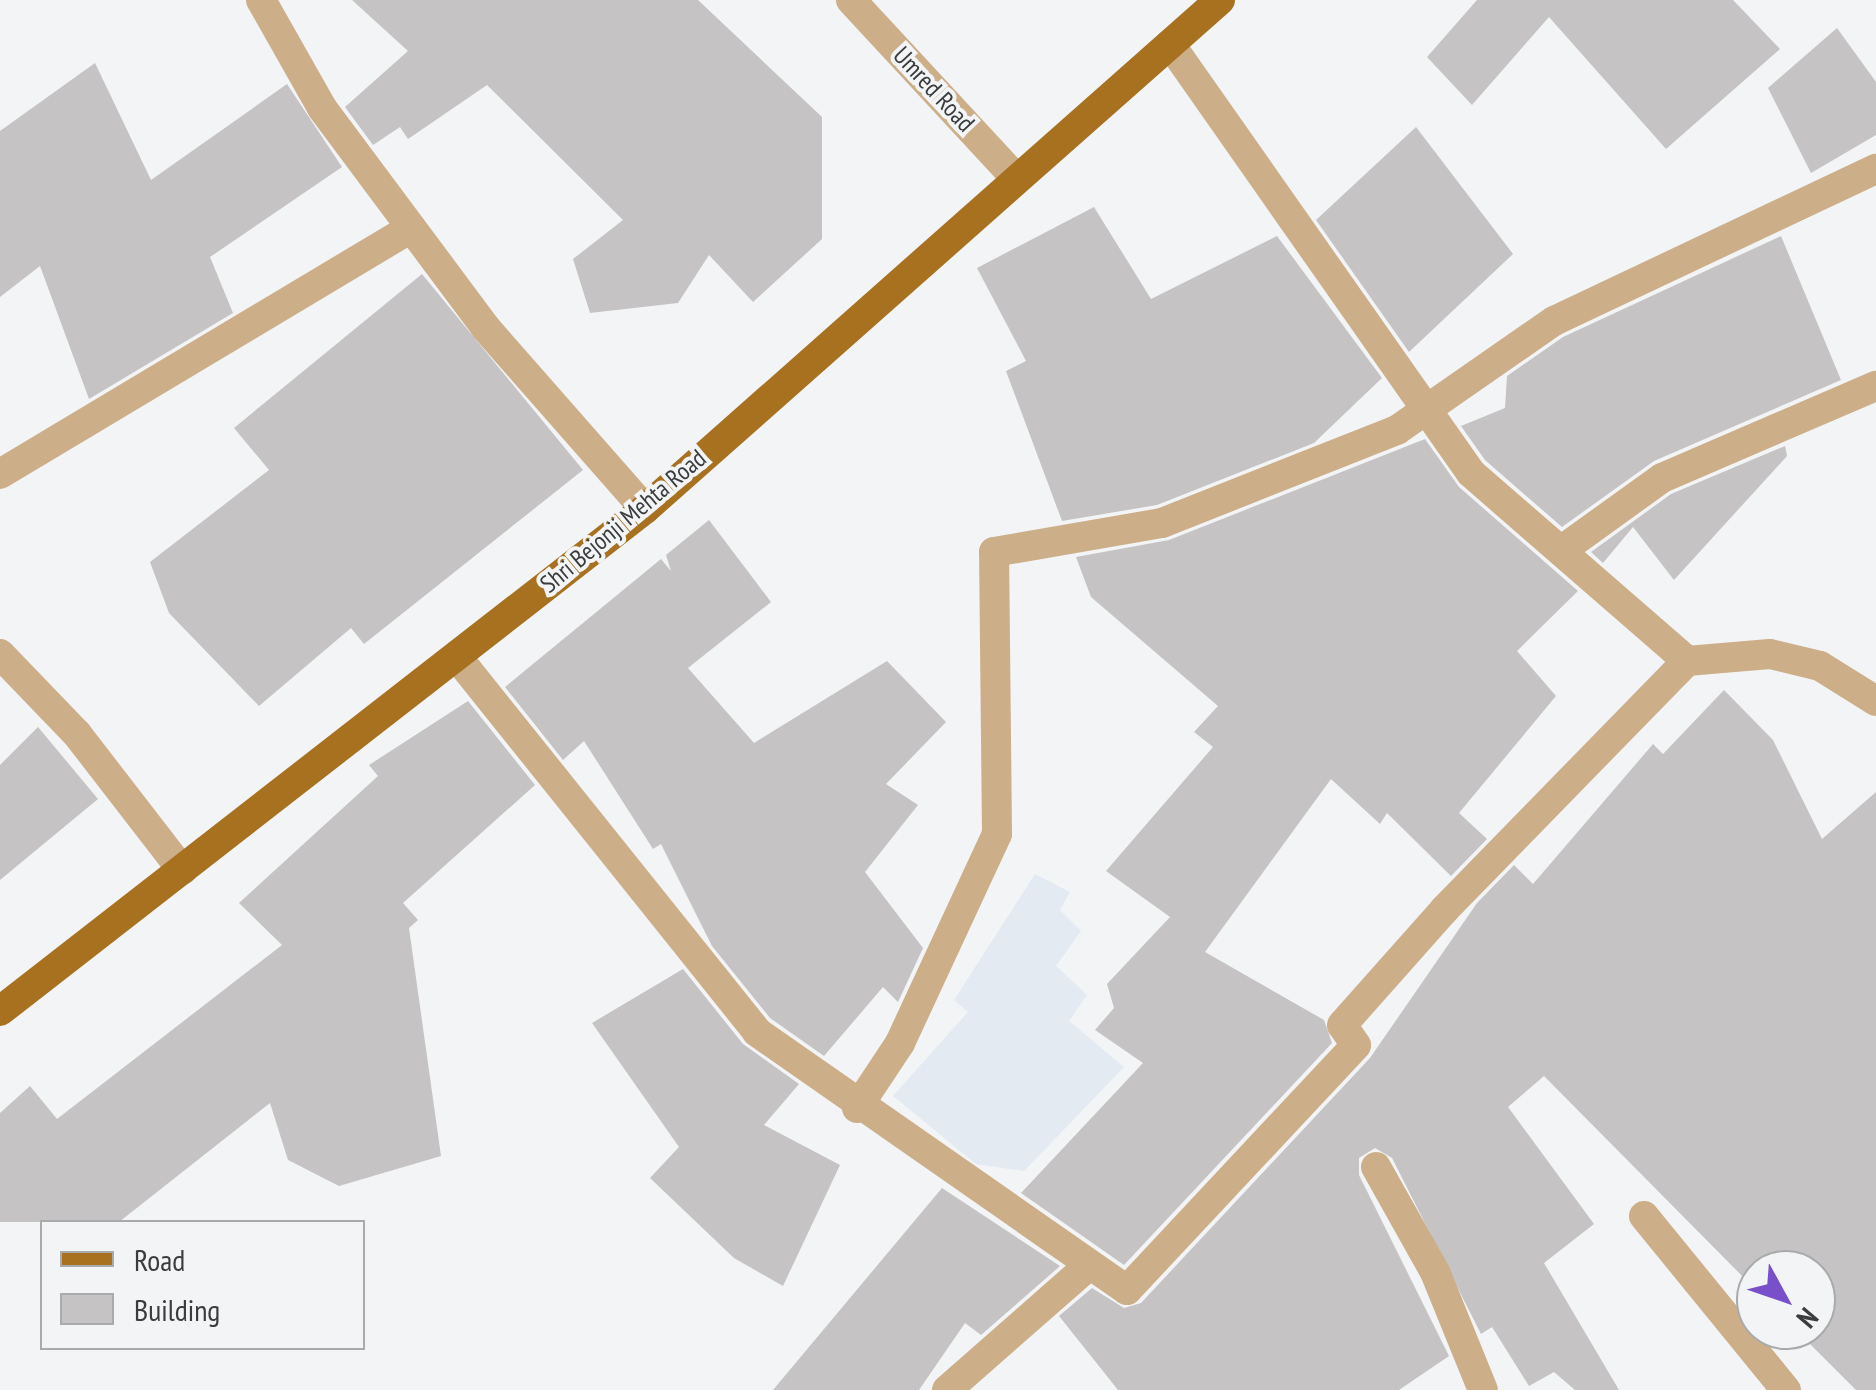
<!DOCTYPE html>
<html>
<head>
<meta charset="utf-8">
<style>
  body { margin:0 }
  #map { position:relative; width:1876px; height:1390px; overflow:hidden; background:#f2f4f6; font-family:"PT Sans Narrow",sans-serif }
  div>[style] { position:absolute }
  .built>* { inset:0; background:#e3eaf2 }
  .building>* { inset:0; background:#c5c3c4 }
  .minor>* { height:30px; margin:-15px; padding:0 15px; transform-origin:15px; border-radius:15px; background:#ccae89 }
  .major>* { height:30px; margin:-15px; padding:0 15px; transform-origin:15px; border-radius:15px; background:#a77120 }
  span { translate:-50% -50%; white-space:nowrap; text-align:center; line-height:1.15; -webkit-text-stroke:8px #f2f4f6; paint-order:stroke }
  .street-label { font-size:25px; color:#3b3c3d }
  .legend { position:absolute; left:40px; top:1220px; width:325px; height:130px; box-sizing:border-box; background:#f2f4f6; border:2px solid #a9aaac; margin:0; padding:12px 18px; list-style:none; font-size:30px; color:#3b3c3d }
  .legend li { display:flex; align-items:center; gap:20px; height:50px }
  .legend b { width:50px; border:2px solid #a9aaac }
  .north { position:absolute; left:1736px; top:1250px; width:100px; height:100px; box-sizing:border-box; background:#f2f4f6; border:2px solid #a9aaac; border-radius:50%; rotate:130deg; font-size:28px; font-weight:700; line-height:40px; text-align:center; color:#3b3c3d }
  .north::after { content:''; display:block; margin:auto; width:35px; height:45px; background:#7850c9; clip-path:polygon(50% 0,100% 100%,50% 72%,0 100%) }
</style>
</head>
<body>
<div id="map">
  <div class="built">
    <div style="clip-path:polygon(1035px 874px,1070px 892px,1060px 910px,1081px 931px,1056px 966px,1087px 995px,1069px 1021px,1124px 1067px,1024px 1171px,976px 1164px,893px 1096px,968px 1012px,954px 1000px)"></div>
  </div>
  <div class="building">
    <div style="clip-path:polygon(352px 0,698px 0,822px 117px,822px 239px,753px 302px,709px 255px,678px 303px,590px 313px,573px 259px,623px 220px,487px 85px,408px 139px,400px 127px,373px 145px,345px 107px,408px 51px)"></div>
    <div style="clip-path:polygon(1477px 0,1733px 0,1780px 49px,1666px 149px,1549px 17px,1472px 105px,1427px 57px)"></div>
    <div style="clip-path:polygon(1837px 28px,1876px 82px,1876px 135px,1811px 173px,1768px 88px)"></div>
    <div style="clip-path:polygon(95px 63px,151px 180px,287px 84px,342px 167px,210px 257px,233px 313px,89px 399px,40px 266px,0 297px,0 131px)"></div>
    <div style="clip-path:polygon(1416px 127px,1513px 254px,1409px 352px,1316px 220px)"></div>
    <div style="clip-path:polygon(1094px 207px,1151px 299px,1277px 236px,1382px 378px,1314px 443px,1157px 505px,1062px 521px,1006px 371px,1026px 361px,977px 268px)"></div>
    <div style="clip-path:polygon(1781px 236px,1841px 380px,1654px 461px,1562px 527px,1485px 460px,1461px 426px,1505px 408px,1507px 376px,1563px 337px)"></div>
    <div style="clip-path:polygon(422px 274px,583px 470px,364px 644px,351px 628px,259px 706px,169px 613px,150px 562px,269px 470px,234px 428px)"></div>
    <div style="clip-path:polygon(1425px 439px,1459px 487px,1578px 591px,1517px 651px,1556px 696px,1459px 813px,1487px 839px,1451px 876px,1387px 813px,1380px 824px,1331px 779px,1205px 952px,1324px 1020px,1332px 1043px,1124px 1265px,1021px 1193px,1143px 1063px,1095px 1030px,1114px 1008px,1107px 984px,1170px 917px,1106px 871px,1213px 747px,1194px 732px,1218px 706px,1091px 597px,1076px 557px,1169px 540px)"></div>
    <div style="clip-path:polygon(1785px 446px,1787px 456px,1674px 580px,1633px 527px,1603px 563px,1591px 552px,1671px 494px)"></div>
    <div style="clip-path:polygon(709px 520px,771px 602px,688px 668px,754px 743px,887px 661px,946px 722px,886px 784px,918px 805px,865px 872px,923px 948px,898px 1002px,883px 987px,824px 1056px,770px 1018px,712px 946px,661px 844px,653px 849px,584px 741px,563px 760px,505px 687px,661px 559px,671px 571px,666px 555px)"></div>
    <div style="clip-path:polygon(1724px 690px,1773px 740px,1822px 839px,1876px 792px,1876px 1390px,1856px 1390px,1796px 1330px,1816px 1330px,1816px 1270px,1756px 1270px,1756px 1290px,1544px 1076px,1508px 1107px,1594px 1224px,1544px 1263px,1619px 1390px,1575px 1390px,1554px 1372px,1529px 1386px,1492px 1327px,1481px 1334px,1392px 1158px,1375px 1148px,1359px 1158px,1359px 1175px,1449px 1356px,1399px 1390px,1118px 1390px,1059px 1316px,1092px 1288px,1124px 1308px,1141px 1303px,1370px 1058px,1477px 903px,1514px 865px,1533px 884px,1653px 744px,1663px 754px)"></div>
    <div style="clip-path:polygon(468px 701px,535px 785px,403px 903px,418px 920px,409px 928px,441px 1156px,339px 1186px,288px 1160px,270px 1103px,119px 1222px,0 1222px,0 1113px,30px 1086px,57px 1119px,282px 945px,239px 903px,378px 776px,369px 765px)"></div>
    <div style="clip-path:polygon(38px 727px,98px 799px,0 880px,0 765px)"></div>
    <div style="clip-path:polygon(683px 969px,743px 1044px,799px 1084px,764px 1125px,840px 1165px,783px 1286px,734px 1258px,650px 1178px,679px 1147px,592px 1023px)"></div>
    <div style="clip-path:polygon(942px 1188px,1060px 1266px,981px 1335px,965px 1323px,919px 1390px,773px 1390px)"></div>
  </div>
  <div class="minor">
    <div style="left:261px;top:0;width:124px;rotate:60.5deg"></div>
    <div style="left:322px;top:108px;width:273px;rotate:53.3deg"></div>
    <div style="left:485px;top:327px;width:242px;rotate:48.7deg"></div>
    <div style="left:851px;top:0;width:243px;rotate:47.2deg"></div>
    <div style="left:1170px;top:44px;width:524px;rotate:54.95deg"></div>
    <div style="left:1471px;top:473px;width:286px;rotate:41deg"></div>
    <div style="left:0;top:474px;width:479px;rotate:-30.9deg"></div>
    <div style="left:1562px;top:550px;width:123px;rotate:-35.8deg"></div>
    <div style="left:1662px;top:478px;width:233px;rotate:-23.3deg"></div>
    <div style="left:0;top:654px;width:111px;rotate:46.1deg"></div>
    <div style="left:77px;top:734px;width:172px;rotate:52.3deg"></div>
    <div style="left:457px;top:657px;width:480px;rotate:51.3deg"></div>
    <div style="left:757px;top:1032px;width:451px;rotate:34.9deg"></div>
    <div style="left:1127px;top:1290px;width:335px;rotate:-46.9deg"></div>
    <div style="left:1356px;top:1045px;width:24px;rotate:-125deg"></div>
    <div style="left:1342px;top:1025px;width:154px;rotate:-48.4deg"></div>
    <div style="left:1444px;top:910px;width:348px;rotate:-45.7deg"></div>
    <div style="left:1687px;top:661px;width:83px;rotate:-4.8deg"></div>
    <div style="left:1770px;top:654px;width:51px;rotate:13.5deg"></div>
    <div style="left:1820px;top:666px;width:66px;rotate:32deg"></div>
    <div style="left:857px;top:1108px;width:78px;rotate:-56.5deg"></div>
    <div style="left:900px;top:1043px;width:230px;rotate:-65.1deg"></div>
    <div style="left:997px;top:834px;width:282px;rotate:-90.6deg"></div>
    <div style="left:994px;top:552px;width:170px;rotate:-9.8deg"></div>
    <div style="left:1162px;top:523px;width:253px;rotate:-21.6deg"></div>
    <div style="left:1397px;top:430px;width:191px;rotate:-34.8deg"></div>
    <div style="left:1554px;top:321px;width:356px;rotate:-25.3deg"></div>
    <div style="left:1376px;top:1167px;width:120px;rotate:60.7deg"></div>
    <div style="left:1435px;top:1272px;width:127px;rotate:67.9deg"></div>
    <div style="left:1644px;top:1216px;width:225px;rotate:50.8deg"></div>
    <div style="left:947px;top:1390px;width:185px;rotate:-41.3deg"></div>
  </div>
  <div class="major">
    <div style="left:0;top:1011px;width:817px;rotate:-37.89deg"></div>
    <div style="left:645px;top:509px;width:768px;rotate:-41.52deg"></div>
  </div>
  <div class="street-label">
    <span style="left:934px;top:89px;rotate:47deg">Umred Road</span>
    <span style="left:623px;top:521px;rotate:-40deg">Shri Bejonji Mehta Road</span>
  </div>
  <ul class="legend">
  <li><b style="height:12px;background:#a77120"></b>Road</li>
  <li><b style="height:28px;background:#c5c3c4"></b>Building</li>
  </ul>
  <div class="north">N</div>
</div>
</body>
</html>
